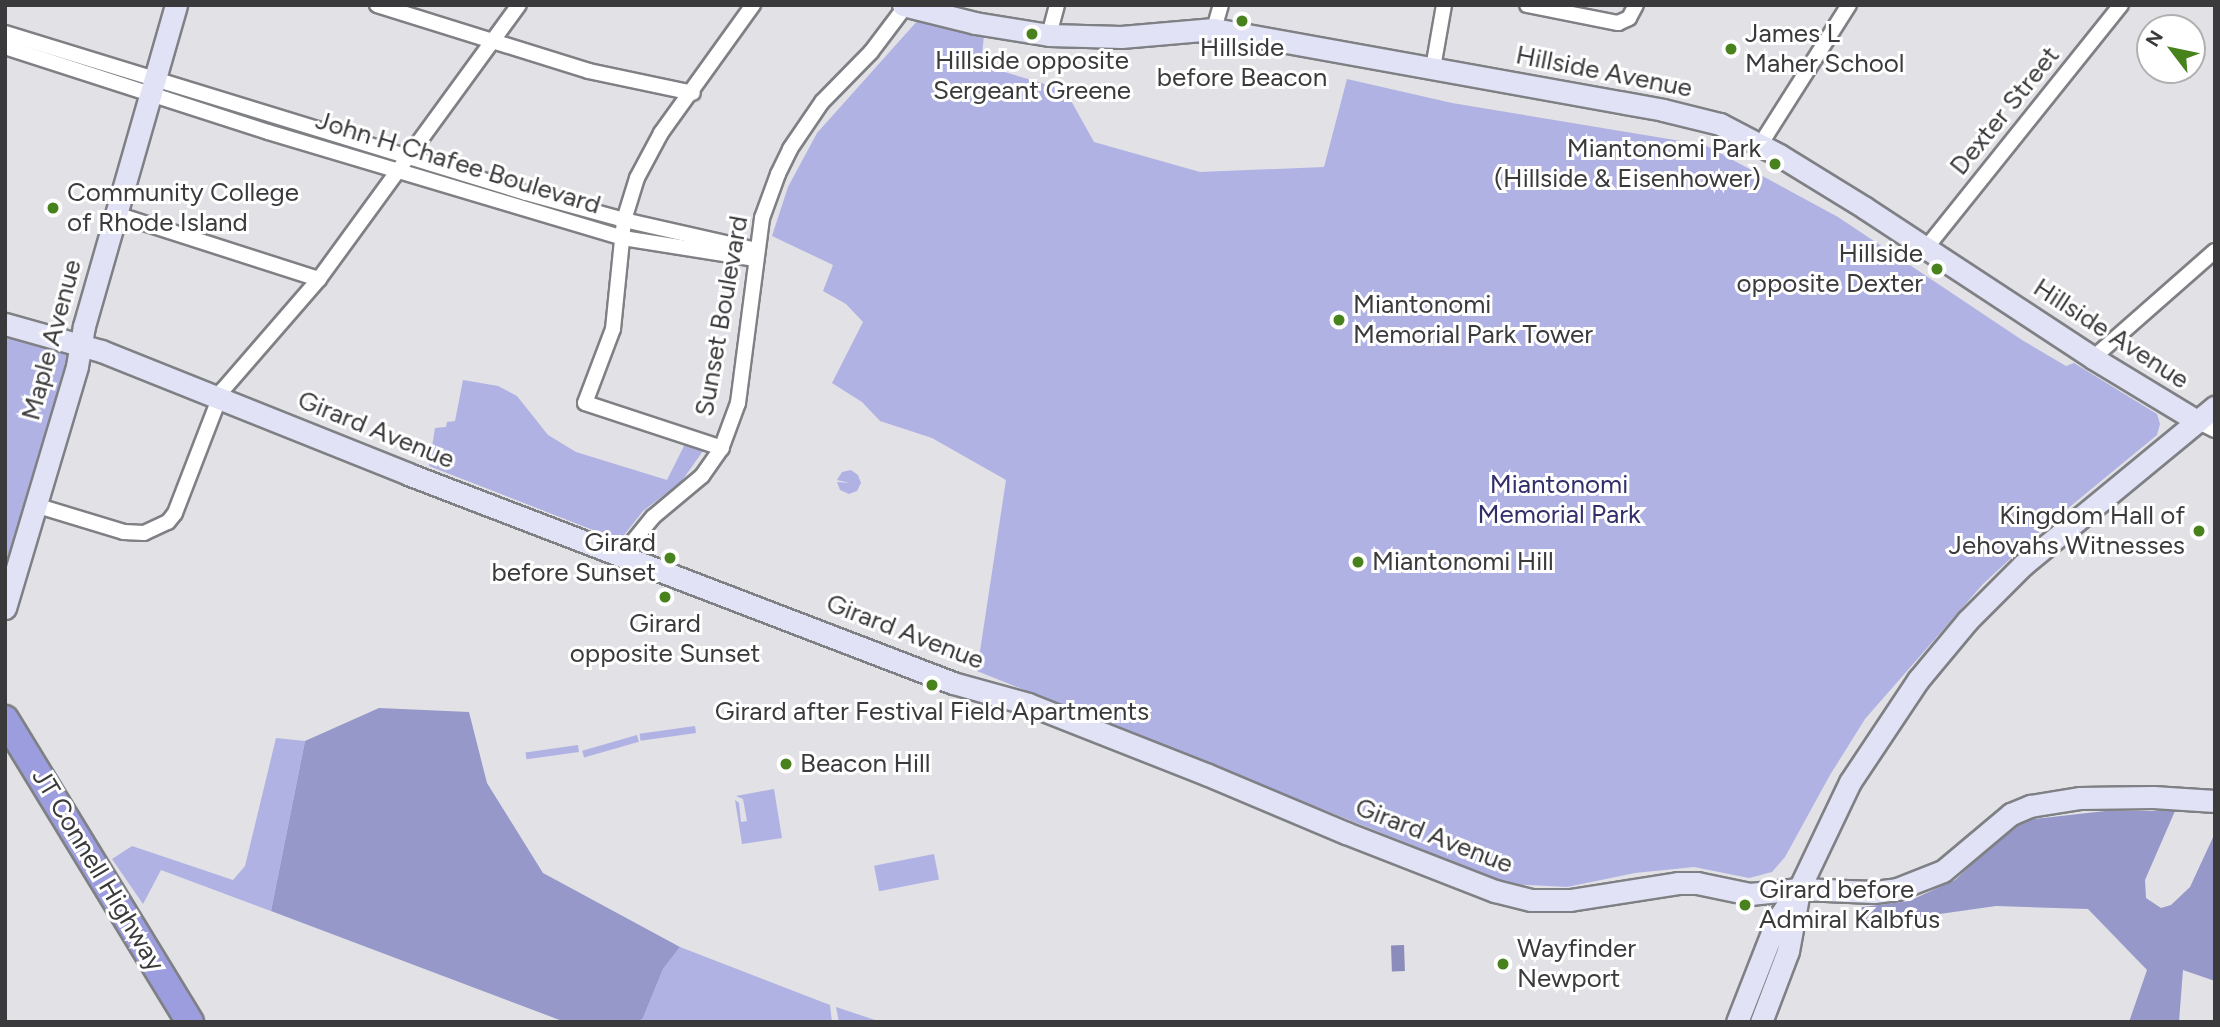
<!DOCTYPE html>
<html>
<head>
<meta charset="utf-8">
<style>
  body { margin:0 }
  #map { position:relative; width:2220px; height:1027px; overflow:hidden; background:#e1e1e6; font-family:Figtree,sans-serif }
  div>[style] { position:absolute }
  .green>* { inset:0; background:#b0b2e4; transform-origin:0 0 }
  .forest>* { inset:0; background:#9698c9 }
  .water>* { inset:0; background:#8b8cbc; transform-origin:0 0 }
  .roads { filter:drop-shadow(2px 0 #7f8084) drop-shadow(-2px 0 #7f8084) drop-shadow(0 2px #7f8084) drop-shadow(0 -2px #7f8084) }
  .street>* { height:14px; margin:-7px; padding:0 7px; transform-origin:7px; border-radius:7px; background:#fff }
  .secondary>* { height:21px; margin:-10.5px; padding:0 10.5px; transform-origin:10.5px; border-radius:10.5px; background:#e1e2f5 }
  .highway>* { height:26px; margin:-13px; padding:0 13px; transform-origin:13px; border-radius:13px; background:#9c9dde }
  .dots>* { width:19px; height:19px; translate:-50% -50%; box-sizing:border-box; border:4px solid #fff; border-radius:50% }
  span { translate:-50% -50%; white-space:nowrap; text-align:center; line-height:1.15; -webkit-text-stroke:6px #fff; paint-order:stroke }
  .poi-label { font-size:26px; color:#3a3a3c }
  .left { translate:0 -50%; text-align:left }
  .right { translate:-100% -50%; text-align:right }
  .street-label { font-size:26px; color:#3a3a3c }
  .park-label { font-size:26px; color:#322e6a }
  .frame { position:absolute; inset:0; border:7px solid #3a3a3c; pointer-events:none }
  .north { position:absolute; left:2136px; top:14px; width:70px; height:70px; box-sizing:border-box; background:#fff; border:2px solid #b0b0b1; border-radius:50%; rotate:302deg; font-size:19px; font-weight:700; line-height:28px; text-align:center; color:#3a3a3c }
  .north::after { content:''; display:block; margin:auto; width:24px; height:32px; background:#47821d; clip-path:polygon(50% 0,100% 100%,50% 72%,0 100%) }
</style>
</head>
<body>
<div id="map">
  <div class="green">
    <div style="clip-path:polygon(919px 19px,984px 35px,981px 65px,1065px 90px,1094px 142px,1200px 172px,1324px 167px,1347px 79px,1452px 103px,1705px 145px,1838px 217px,2022px 340px,2066px 366px,2074px 363px,2157px 414px,2160px 424px,2157px 435px,2038px 533px,1983px 584px,1865px 719px,1830px 775px,1785px 857px,1772px 872px,1749px 878px,1694px 867px,1635px 873px,1567px 887px,1509px 884px,977px 671px,1006px 480px,932px 438px,880px 421px,862px 402px,832px 383px,863px 322px,846px 304px,823px 291px,833px 265px,772px 236px,788px 187px,817px 133px)"></div>
    <div style="clip-path:polygon(5px 335px,70px 356px,5px 585px)"></div>
    <div style="clip-path:polygon(463px 380px,498px 386px,517px 396px,548px 435px,576px 452px,667px 480px,685px 444px,703px 451px,681px 482px,643px 511px,621px 539px,616px 539px,429px 466px,435px 428px,446px 427px,447px 422px,455px 421px)"></div>
    <div style="clip-path:polygon(851px 470px,858px 475px,861px 483px,857px 491px,849px 494px,840px 490px,837px 482px,850px 483px,837px 480px,842px 472px)"></div>
    <div style="left:695px;top:726px;width:7px;height:56px;rotate:82deg"></div>
    <div style="left:637px;top:735px;width:7px;height:57px;rotate:74deg"></div>
    <div style="clip-path:polygon(276px 738px,305px 741px,271px 911px,161px 870px,143px 904px,112px 859px,132px 846px,233px 880px,245px 866px)"></div>
    <div style="left:578px;top:745px;width:7px;height:53px;rotate:82deg"></div>
    <div style="clip-path:polygon(774px 789px,782px 838px,742px 844px,735px 800px,739px 803px,741px 822px,747px 821px,743px 799px,736px 796px)"></div>
    <div style="left:934px;top:854px;width:26px;height:61px;rotate:79deg"></div>
    <div style="clip-path:polygon(680px 947px,830px 1005px,832px 1022px,638px 1022px,643px 1018px,663px 969px)"></div>
    <div style="clip-path:polygon(836px 1007px,881px 1022px,839px 1022px)"></div>
  </div>
  <div class="forest">
    <div style="clip-path:polygon(379px 708px,469px 712px,487px 783px,543px 873px,680px 947px,663px 969px,643px 1018px,638px 1022px,565px 1022px,271px 911px,305px 741px)"></div>
    <div style="clip-path:polygon(2105px 811px,2175px 811px,2145px 880px,2146px 898px,2161px 908px,2171px 905px,2190px 887px,2215px 833px,2215px 981px,2183px 970px,2179px 1022px,2129px 1022px,2147px 970px,2088px 909px,1996px 906px,1855px 926px,1855px 908px,1909px 901px,1955px 880px,2010px 829px,2026px 820px)"></div>
  </div>
  <div class="water">
    <div style="left:1404px;top:945px;width:26px;height:13px;rotate:88deg"></div>
  </div>
  <div class="roads">
    <div class="street">
      <div style="left:377px;top:5px;width:222px;rotate:17.3deg"></div>
      <div style="left:589px;top:71px;width:106px;rotate:11.9deg"></div>
      <div style="left:1527px;top:5px;width:93px;rotate:11.2deg"></div>
      <div style="left:1618px;top:23px;width:12px;rotate:-24deg"></div>
      <div style="left:1629px;top:18px;width:15px;rotate:-62deg"></div>
      <div style="left:1214px;top:29px;width:25px;rotate:-74deg"></div>
      <div style="left:5px;top:33px;width:545px;rotate:17.07deg"></div>
      <div style="left:526px;top:193px;width:102px;rotate:15.4deg"></div>
      <div style="left:624px;top:220px;width:135px;rotate:12.8deg"></div>
      <div style="left:1049px;top:35px;width:31px;rotate:-75deg"></div>
      <div style="left:5px;top:47px;width:276px;rotate:17.9deg"></div>
      <div style="left:268px;top:132px;width:370px;rotate:16.6deg"></div>
      <div style="left:623px;top:238px;width:134px;rotate:9deg"></div>
      <div style="left:1433px;top:68px;width:64px;rotate:-80.1deg"></div>
      <div style="left:1760px;top:145px;width:166px;rotate:-57.6deg"></div>
      <div style="left:116px;top:214px;width:213px;rotate:17.8deg"></div>
      <div style="left:1927px;top:247px;width:310px;rotate:-51.3deg"></div>
      <div style="left:2093px;top:358px;width:162px;rotate:-41.3deg"></div>
      <div style="left:2197px;top:421px;width:20px;rotate:27deg"></div>
      <div style="left:722px;top:448px;width:144px;rotate:-161.8deg"></div>
      <div style="left:585px;top:403px;width:79px;rotate:-69.3deg"></div>
      <div style="left:613px;top:329px;width:110px;rotate:-84.2deg"></div>
      <div style="left:624px;top:220px;width:44px;rotate:-72.8deg"></div>
      <div style="left:637px;top:178px;width:51px;rotate:-61.9deg"></div>
      <div style="left:661px;top:133px;width:158px;rotate:-54.3deg"></div>
      <div style="left:35px;top:505px;width:93px;rotate:16.9deg"></div>
      <div style="left:124px;top:532px;width:20px;rotate:3deg"></div>
      <div style="left:144px;top:533px;width:26px;rotate:-25deg"></div>
      <div style="left:168px;top:522px;width:11px;rotate:-52deg"></div>
      <div style="left:175px;top:513px;width:131px;rotate:-68.9deg"></div>
      <div style="left:222px;top:391px;width:148px;rotate:-49.1deg"></div>
      <div style="left:319px;top:279px;width:339px;rotate:-53.9deg"></div>
      <div style="left:622px;top:555px;width:49px;rotate:-50.8deg"></div>
      <div style="left:653px;top:517px;width:64px;rotate:-39.9deg"></div>
      <div style="left:702px;top:476px;width:33px;rotate:-55deg"></div>
      <div style="left:721px;top:449px;width:49px;rotate:-69.7deg"></div>
      <div style="left:738px;top:403px;width:187px;rotate:-82.6deg"></div>
      <div style="left:762px;top:218px;width:47px;rotate:-70deg"></div>
      <div style="left:778px;top:174px;width:28px;rotate:-64deg"></div>
      <div style="left:790px;top:149px;width:57px;rotate:-55.8deg"></div>
      <div style="left:822px;top:102px;width:70px;rotate:-45.6deg"></div>
      <div style="left:871px;top:52px;width:56px;rotate:-52.9deg"></div>
    </div>
    <div class="secondary">
      <div style="left:903px;top:5px;width:74px;rotate:14deg"></div>
      <div style="left:975px;top:23px;width:75px;rotate:9.2deg"></div>
      <div style="left:1049px;top:35px;width:72px;rotate:1.6deg"></div>
      <div style="left:1121px;top:37px;width:93px;rotate:-4.9deg"></div>
      <div style="left:1214px;top:29px;width:456px;rotate:10.2deg"></div>
      <div style="left:1663px;top:110px;width:59px;rotate:13.8deg"></div>
      <div style="left:1720px;top:124px;width:67px;rotate:27.7deg"></div>
      <div style="left:1779px;top:155px;width:101px;rotate:31.6deg"></div>
      <div style="left:1865px;top:208px;width:273px;rotate:33.3deg"></div>
      <div style="left:2093px;top:358px;width:122px;rotate:31.2deg"></div>
      <div style="left:5px;top:324px;width:100px;rotate:15.7deg"></div>
      <div style="left:101px;top:351px;width:331px;rotate:21.8deg"></div>
      <div style="left:408px;top:474px;width:584px;rotate:20.98deg"></div>
      <div style="left:953px;top:683px;width:78px;rotate:15.6deg"></div>
      <div style="left:1028px;top:704px;width:193px;rotate:21.5deg"></div>
      <div style="left:1208px;top:775px;width:150px;rotate:22.8deg"></div>
      <div style="left:1346px;top:833px;width:160px;rotate:21.3deg"></div>
      <div style="left:1495px;top:891px;width:37px;rotate:14deg"></div>
      <div style="left:1531px;top:900px;width:39px"></div>
      <div style="left:1570px;top:900px;width:109px;rotate:-8.9deg"></div>
      <div style="left:1678px;top:883px;width:19px"></div>
      <div style="left:1697px;top:883px;width:54px;rotate:11.7deg"></div>
      <div style="left:1750px;top:894px;width:49px;rotate:-5.8deg"></div>
      <div style="left:1799px;top:889px;width:75px;rotate:2.3deg"></div>
      <div style="left:1874px;top:892px;width:23px;rotate:-7deg"></div>
      <div style="left:1897px;top:889px;width:49px;rotate:-21.4deg"></div>
      <div style="left:1943px;top:871px;width:89px;rotate:-40deg"></div>
      <div style="left:2011px;top:814px;width:21px;rotate:-23deg"></div>
      <div style="left:2030px;top:806px;width:51px;rotate:-9.1deg"></div>
      <div style="left:2080px;top:798px;width:73px;rotate:-0.8deg"></div>
      <div style="left:2153px;top:797px;width:62px;rotate:3.7deg"></div>
      <div style="left:5px;top:608px;width:252px;rotate:-73.4deg"></div>
      <div style="left:77px;top:366px;width:41px;rotate:-80.1deg"></div>
      <div style="left:84px;top:326px;width:334px;rotate:-74deg"></div>
      <div style="left:1737px;top:1022px;width:110px;rotate:-68.6deg"></div>
      <div style="left:1777px;top:920px;width:38px;rotate:-55deg"></div>
      <div style="left:1799px;top:889px;width:119px;rotate:-64.5deg"></div>
      <div style="left:1850px;top:782px;width:123px;rotate:-56.3deg"></div>
      <div style="left:1918px;top:680px;width:78px;rotate:-50.2deg"></div>
      <div style="left:1968px;top:620px;width:78px;rotate:-45deg"></div>
      <div style="left:2023px;top:565px;width:249px;rotate:-39.5deg"></div>
      <div style="left:1761px;top:1022px;width:76px;rotate:-69.2deg"></div>
      <div style="left:1788px;top:951px;width:61px;rotate:-79.6deg"></div>
    </div>
    <div class="highway">
      <div style="left:5px;top:719px;width:355px;rotate:58.6deg"></div>
    </div>
  </div>
  <div class="dots">
    <div style="left:1242px;top:21px;background:#47821d"></div>
    <div style="left:1032px;top:34px;background:#47821d"></div>
    <div style="left:1731px;top:49px;background:#47821d"></div>
    <div style="left:1775px;top:164px;background:#47821d"></div>
    <div style="left:53px;top:208px;background:#47821d"></div>
    <div style="left:1937px;top:269px;background:#47821d"></div>
    <div style="left:1339px;top:320px;background:#47821d"></div>
    <div style="left:2199px;top:531px;background:#47821d"></div>
    <div style="left:670px;top:558px;background:#47821d"></div>
    <div style="left:1358px;top:562px;background:#47821d"></div>
    <div style="left:665px;top:597px;background:#47821d"></div>
    <div style="left:932px;top:685px;background:#47821d"></div>
    <div style="left:786px;top:764px;background:#47821d"></div>
    <div style="left:1745px;top:905px;background:#47821d"></div>
    <div style="left:1503px;top:964px;background:#47821d"></div>
  </div>
  <div class="poi-label">
    <span class="left" style="left:1745px;top:49px">James L<br>Maher School</span>
    <span style="left:1242px;top:63px">Hillside<br>before Beacon</span>
    <span style="left:1032px;top:76px">Hillside opposite<br>Sergeant Greene</span>
    <span class="right" style="left:1761px;top:164px">Miantonomi Park<br>(Hillside &amp; Eisenhower)</span>
    <span class="left" style="left:67px;top:208px">Community College<br>of Rhode Island</span>
    <span class="right" style="left:1923px;top:269px">Hillside<br>opposite Dexter</span>
    <span class="left" style="left:1353px;top:320px">Miantonomi<br>Memorial Park Tower</span>
    <span class="right" style="left:2185px;top:531px">Kingdom Hall of<br>Jehovahs Witnesses</span>
    <span class="right" style="left:656px;top:558px">Girard<br>before Sunset</span>
    <span class="left" style="left:1372px;top:562px">Miantonomi Hill</span>
    <span style="left:665px;top:639px">Girard<br>opposite Sunset</span>
    <span style="left:932px;top:712px">Girard after Festival Field Apartments</span>
    <span class="left" style="left:800px;top:764px">Beacon Hill</span>
    <span class="left" style="left:1759px;top:905px">Girard before<br>Admiral Kalbfus</span>
    <span class="left" style="left:1517px;top:964px">Wayfinder<br>Newport</span>
  </div>
  <div class="street-label">
    <span style="left:1604px;top:72px;rotate:11deg">Hillside Avenue</span>
    <span style="left:2005px;top:111px;rotate:-51deg">Dexter Street</span>
    <span style="left:458px;top:163px;rotate:17deg">John H Chafee Boulevard</span>
    <span style="left:722px;top:316px;rotate:-80deg">Sunset Boulevard</span>
    <span style="left:2111px;top:334px;rotate:33deg">Hillside Avenue</span>
    <span style="left:52px;top:340px;rotate:-75deg">Maple Avenue</span>
    <span style="left:376px;top:430px;rotate:22deg">Girard Avenue</span>
    <span style="left:905px;top:632px;rotate:21deg">Girard Avenue</span>
    <span style="left:1434px;top:836px;rotate:21deg">Girard Avenue</span>
    <span style="left:98px;top:870px;rotate:59deg">JT Connell Highway</span>
  </div>
  <div class="park-label">
    <span style="left:1559px;top:500px">Miantonomi<br>Memorial Park</span>
  </div>
  <div class="frame"></div>
  <div class="north">N</div>
</div>
</body>
</html>
